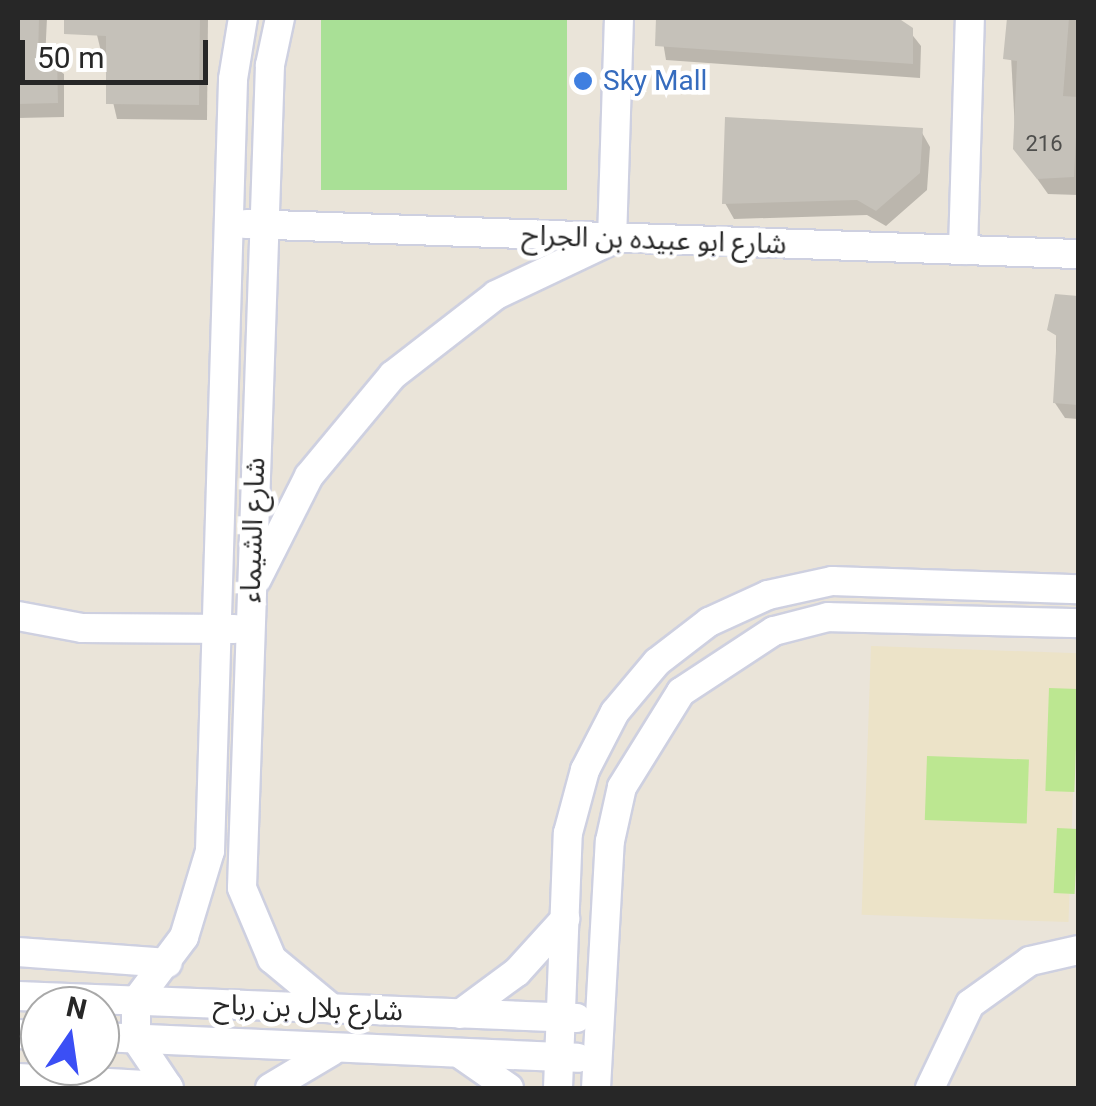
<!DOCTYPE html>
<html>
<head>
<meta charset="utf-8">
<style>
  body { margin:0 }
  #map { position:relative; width:1096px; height:1106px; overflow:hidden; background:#eae4d9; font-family:Roboto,"Noto Sans Arabic",sans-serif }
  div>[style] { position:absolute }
  .education>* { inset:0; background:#ece3c8; transform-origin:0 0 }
  .green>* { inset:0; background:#a9e096; transform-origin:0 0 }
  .pitch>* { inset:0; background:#bce791; transform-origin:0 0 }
  .shadow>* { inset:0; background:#0003 }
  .building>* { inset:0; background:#c5c1b9 }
  .roads { filter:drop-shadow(2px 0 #ced0e0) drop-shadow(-2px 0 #ced0e0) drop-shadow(0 2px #ced0e0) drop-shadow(0 -2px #ced0e0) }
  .street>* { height:28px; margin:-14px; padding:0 14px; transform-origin:14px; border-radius:14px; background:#fff }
  .dots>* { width:28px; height:28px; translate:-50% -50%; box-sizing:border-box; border:5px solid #fff; border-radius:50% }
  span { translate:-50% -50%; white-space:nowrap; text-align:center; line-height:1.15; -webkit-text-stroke:9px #fff; paint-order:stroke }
  .number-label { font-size:22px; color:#4e4e4c }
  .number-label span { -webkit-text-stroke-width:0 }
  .shop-label { font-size:28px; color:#366cbe }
  .left { translate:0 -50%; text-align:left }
  .street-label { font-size:28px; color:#272727 }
  .frame { position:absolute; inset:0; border:20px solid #272727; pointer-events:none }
  .north { position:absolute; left:20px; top:986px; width:100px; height:100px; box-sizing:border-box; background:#fff; border:2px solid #a9a9a9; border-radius:50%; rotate:13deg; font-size:28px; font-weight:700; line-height:40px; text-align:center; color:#272727 }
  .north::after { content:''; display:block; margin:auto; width:35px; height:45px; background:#3b4ff5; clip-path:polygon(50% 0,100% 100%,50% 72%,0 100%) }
  .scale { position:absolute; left:20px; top:40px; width:188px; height:45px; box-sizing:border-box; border:5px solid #272727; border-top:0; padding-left:12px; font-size:30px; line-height:35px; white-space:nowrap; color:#272727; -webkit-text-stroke:8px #fff; paint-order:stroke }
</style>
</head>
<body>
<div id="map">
  <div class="education">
    <div style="left:871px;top:646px;width:207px;height:269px;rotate:2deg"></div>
  </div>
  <div class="green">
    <div style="left:321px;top:18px;width:246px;height:172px"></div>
  </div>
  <div class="pitch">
    <div style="left:1049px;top:688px;width:29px;height:103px;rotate:2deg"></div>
    <div style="left:927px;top:756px;width:102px;height:64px;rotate:2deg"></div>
    <div style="left:1057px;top:828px;width:21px;height:65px;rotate:3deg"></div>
  </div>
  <div class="shadow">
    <div style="clip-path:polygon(18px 18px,47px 18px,45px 60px,64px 74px,64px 117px,18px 118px)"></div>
    <div style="clip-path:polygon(93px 18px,208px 18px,207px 120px,117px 119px)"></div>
    <div style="clip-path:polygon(659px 18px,899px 18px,921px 46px,920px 78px,666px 60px)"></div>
    <div style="clip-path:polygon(1009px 18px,1078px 18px,1078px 195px,1048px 194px,1016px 149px)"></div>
    <div style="clip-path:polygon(921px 131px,930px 147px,927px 190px,886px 226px,867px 215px,734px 219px,725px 203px)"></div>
    <div style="clip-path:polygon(1057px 297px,1078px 300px,1078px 419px,1065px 418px,1055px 403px)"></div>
  </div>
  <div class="building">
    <div style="clip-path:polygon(18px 18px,39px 18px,38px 58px,57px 57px,58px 103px,18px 104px)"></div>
    <div style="clip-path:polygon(64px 18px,200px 18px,199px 105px,106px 104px,106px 36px,64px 34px)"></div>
    <div style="clip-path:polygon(656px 18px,898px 18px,913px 28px,913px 64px,655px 46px)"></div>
    <div style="clip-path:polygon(1007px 18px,1069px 18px,1063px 96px,1078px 97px,1074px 177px,1037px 179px,1013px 149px,1017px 61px,1003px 59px)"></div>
    <div style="clip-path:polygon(725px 117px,923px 128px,920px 173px,876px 211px,857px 200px,722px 204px)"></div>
    <div style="clip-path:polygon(1055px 294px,1078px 296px,1078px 405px,1053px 403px,1057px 336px,1047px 330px)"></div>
  </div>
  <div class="roads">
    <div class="street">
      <div style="left:280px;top:18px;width:48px;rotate:102deg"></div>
      <div style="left:270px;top:65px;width:823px;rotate:91.95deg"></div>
      <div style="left:242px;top:888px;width:77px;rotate:67.1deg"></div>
      <div style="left:272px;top:959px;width:77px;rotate:39.7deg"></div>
      <div style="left:246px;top:224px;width:833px;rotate:2.07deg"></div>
      <div style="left:963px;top:250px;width:232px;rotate:-88.3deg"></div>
      <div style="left:257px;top:579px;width:115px;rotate:-63.2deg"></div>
      <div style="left:309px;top:476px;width:131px;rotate:-50.3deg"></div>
      <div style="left:393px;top:375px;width:130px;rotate:-37.8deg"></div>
      <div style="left:496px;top:295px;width:128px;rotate:-25.4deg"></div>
      <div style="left:612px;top:240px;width:222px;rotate:-88.2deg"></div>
      <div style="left:18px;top:616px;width:65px;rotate:10.6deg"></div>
      <div style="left:82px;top:628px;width:152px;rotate:0.4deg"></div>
      <div style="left:18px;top:952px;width:150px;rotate:4.2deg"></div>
      <div style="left:18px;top:996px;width:559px;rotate:2.25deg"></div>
      <div style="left:460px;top:1014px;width:71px;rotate:-36.4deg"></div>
      <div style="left:517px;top:972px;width:72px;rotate:-47.8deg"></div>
      <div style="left:18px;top:1034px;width:22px;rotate:3deg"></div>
      <div style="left:100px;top:1037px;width:478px;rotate:2.5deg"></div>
      <div style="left:463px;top:1056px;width:56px;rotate:34.8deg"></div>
      <div style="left:18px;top:1078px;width:150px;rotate:3.1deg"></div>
      <div style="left:169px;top:1088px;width:59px;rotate:-124deg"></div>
      <div style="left:136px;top:1039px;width:38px;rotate:-90deg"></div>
      <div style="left:136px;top:1001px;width:80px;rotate:-53.1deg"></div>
      <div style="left:184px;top:937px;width:90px;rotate:-73.2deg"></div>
      <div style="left:210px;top:851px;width:772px;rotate:-88.29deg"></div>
      <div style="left:233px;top:79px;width:62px;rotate:-80.7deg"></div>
      <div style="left:270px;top:1088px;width:72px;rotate:-30.8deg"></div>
      <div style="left:558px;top:1088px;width:255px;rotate:-87.8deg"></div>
      <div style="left:568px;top:833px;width:65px;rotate:-74.9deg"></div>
      <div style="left:585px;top:770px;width:65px;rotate:-62.7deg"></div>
      <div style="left:615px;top:712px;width:65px;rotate:-50deg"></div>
      <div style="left:657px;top:662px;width:66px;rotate:-37.6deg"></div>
      <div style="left:709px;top:622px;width:65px;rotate:-24.6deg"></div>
      <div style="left:768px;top:595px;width:66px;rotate:-12.3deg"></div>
      <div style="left:832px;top:581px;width:246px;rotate:1.9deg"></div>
      <div style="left:596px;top:1088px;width:247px;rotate:-86.8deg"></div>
      <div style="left:610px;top:841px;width:55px;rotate:-77.5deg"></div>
      <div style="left:622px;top:787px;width:112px;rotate:-58.2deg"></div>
      <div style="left:681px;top:692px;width:111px;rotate:-33.3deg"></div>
      <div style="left:774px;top:631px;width:56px;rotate:-14.5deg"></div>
      <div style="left:828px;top:617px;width:250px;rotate:1.4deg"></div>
      <div style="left:930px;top:1088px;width:93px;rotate:-64.5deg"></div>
      <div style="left:970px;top:1004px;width:74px;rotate:-35.6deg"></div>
      <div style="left:1030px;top:961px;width:49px;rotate:-12.9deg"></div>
    </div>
  </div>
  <div class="dots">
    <div style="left:583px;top:81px;background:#3f7fe0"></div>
  </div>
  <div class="number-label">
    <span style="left:1044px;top:144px">216</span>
  </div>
  <div class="shop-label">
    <span class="left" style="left:603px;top:81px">Sky Mall</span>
  </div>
  <div class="street-label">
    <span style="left:654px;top:240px;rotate:2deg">شارع ابو عبيده بن الجراح</span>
    <span style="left:253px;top:530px;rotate:-88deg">شارع الشيماء</span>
    <span style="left:308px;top:1008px;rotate:2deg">شارع بلال بن رباح</span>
  </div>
  <div class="frame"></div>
  <div class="north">N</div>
  <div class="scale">50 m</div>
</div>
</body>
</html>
